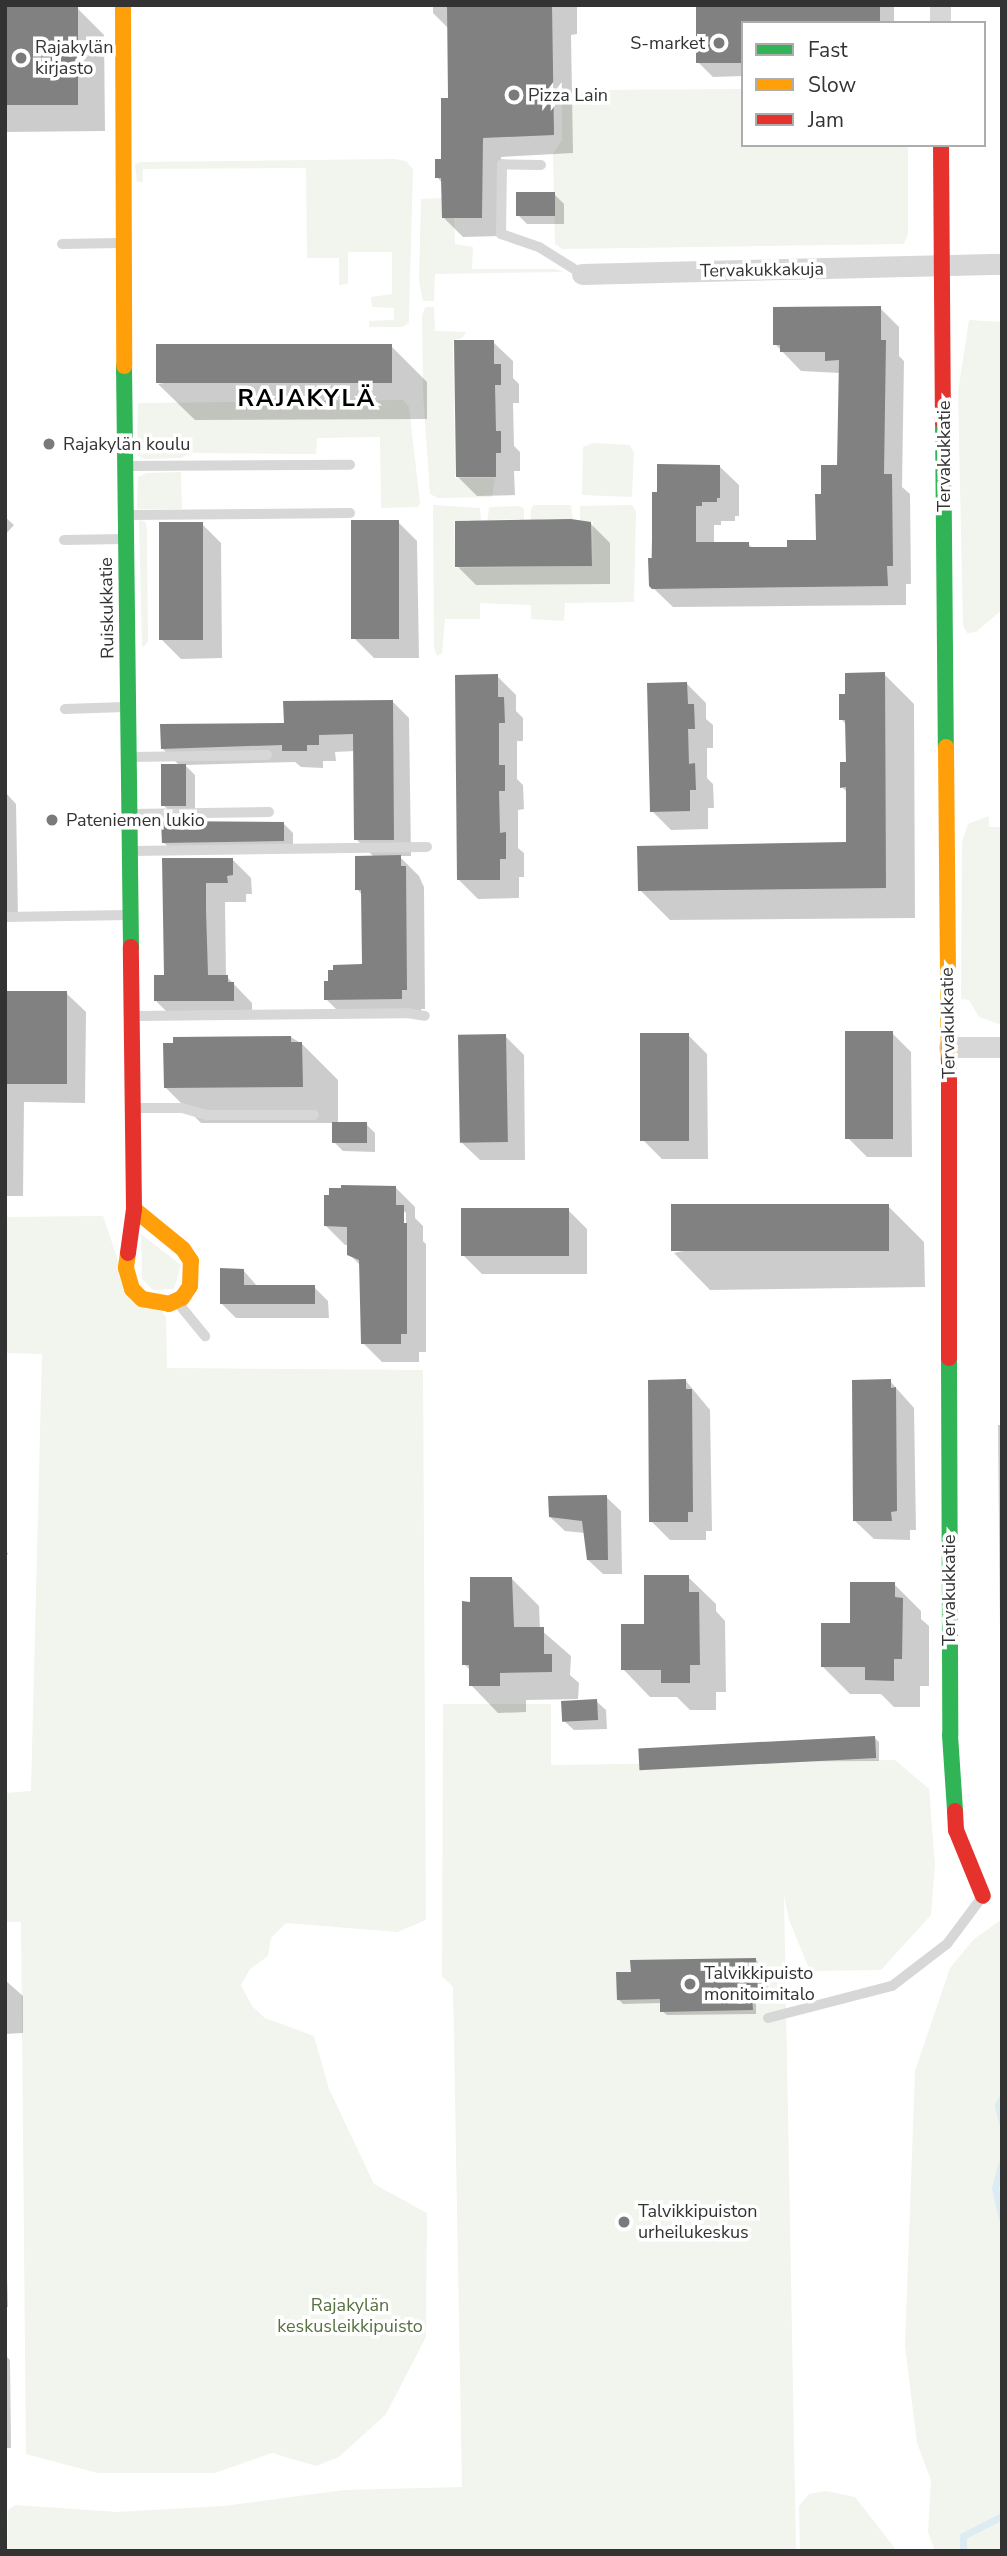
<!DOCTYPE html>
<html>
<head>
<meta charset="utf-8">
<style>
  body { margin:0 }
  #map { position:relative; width:1007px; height:2556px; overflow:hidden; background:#fff; font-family:"Nunito Sans",sans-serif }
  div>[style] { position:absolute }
  .green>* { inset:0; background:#f1f5ed }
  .shadow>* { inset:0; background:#0003; transform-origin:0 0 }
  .stream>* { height:7px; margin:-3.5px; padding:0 3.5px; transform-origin:3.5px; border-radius:3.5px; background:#ddebf3 }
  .building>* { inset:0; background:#818181; transform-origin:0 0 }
  .lane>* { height:10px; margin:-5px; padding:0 5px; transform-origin:5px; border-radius:5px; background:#d7d7d7 }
  .street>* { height:21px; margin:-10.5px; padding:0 10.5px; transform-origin:10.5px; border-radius:10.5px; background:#d7d7d7 }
  .fast>* { height:16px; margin:-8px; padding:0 8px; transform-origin:8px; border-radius:8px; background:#30b455 }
  .slow>* { height:16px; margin:-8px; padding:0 8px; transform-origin:8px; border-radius:8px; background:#ff9f0a }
  .jam>* { height:16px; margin:-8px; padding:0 8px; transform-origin:8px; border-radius:8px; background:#e5322d }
  .dots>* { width:19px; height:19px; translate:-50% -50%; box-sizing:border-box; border:4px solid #fff; border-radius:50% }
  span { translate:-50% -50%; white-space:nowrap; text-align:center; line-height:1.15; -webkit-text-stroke:7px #fff; paint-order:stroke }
  .poi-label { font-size:18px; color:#333 }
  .right { translate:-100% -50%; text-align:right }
  .left { translate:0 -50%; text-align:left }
  .street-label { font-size:18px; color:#333 }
  .park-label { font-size:18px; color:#56703f }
  .district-label { font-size:24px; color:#000; font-weight:700; letter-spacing:2px }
  .frame { position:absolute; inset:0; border:7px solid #333; pointer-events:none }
  .legend { position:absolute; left:741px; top:21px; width:245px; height:126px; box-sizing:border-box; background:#fff; border:2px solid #adadad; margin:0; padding:9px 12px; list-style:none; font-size:21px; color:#333 }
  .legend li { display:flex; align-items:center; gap:14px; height:35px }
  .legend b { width:35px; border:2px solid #adadad }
</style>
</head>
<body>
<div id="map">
  <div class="green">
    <div style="clip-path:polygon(743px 89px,743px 145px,908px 145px,908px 234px,904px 244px,562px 249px,555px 244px,553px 154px,562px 140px,562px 103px,565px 97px,597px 90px)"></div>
    <div style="clip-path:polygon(394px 159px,406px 161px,413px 169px,409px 316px,409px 323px,403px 327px,369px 327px,369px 321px,394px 320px,394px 308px,372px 307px,371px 297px,392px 294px,392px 252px,348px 252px,348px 284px,339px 285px,339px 258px,307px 258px,306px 168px,143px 169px,143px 182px,137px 182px,135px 164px,140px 162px)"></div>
    <div style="clip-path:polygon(442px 198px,442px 218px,454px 218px,455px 244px,473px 247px,472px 269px,555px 269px,564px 272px,435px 274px,434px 301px,423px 301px,419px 281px,421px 199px)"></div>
    <div style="clip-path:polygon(425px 307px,434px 307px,435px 331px,466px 332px,462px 338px,453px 340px,455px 478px,495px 478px,492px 497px,438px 498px,430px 494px,423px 393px,422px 317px)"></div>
    <div style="clip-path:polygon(969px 320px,1002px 322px,1002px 610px,976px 632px,967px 633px,963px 625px,958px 392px)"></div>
    <div style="clip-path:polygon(403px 400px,409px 407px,420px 503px,418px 507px,381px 508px,380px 437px,317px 438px,316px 454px,308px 454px,191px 453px,181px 458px,144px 459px,137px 455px,138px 404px,140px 403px)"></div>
    <div style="clip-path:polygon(593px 443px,630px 445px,634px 453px,632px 497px,582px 495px,583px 447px)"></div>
    <div style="clip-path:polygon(181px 472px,182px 509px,137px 509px,138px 477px,147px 473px)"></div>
    <div style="clip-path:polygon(433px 505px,480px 508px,481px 522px,471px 526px,470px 520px,454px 521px,455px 568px,592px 566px,593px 521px,580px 524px,580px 506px,632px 505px,636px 511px,634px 602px,565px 603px,564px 621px,531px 619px,531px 605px,480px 603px,480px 619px,445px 619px,442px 653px,437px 656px,434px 647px)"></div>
    <div style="clip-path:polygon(534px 505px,571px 505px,573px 519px,542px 519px,530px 525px,531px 509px)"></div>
    <div style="clip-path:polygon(520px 506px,524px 509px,524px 525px,520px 525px,520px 519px,490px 520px,487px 525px,489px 507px)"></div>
    <div style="clip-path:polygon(139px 520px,145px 521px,147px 530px,148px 642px,142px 648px)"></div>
    <div style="clip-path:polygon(989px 816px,989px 827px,1002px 827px,1002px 1025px,979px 1017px,969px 1000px,961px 999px,962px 842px,968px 824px)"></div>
    <div style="clip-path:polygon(103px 1216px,118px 1260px,166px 1317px,167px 1368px,423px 1370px,426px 1920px,397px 1932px,286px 1923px,271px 1938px,268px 1956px,250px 1969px,241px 1985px,252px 2006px,265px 2018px,314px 2036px,329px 2089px,374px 2184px,427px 2213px,426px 2337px,386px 2414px,339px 2457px,316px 2466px,272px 2453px,215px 2473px,97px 2473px,26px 2454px,21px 1922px,5px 1922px,5px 1793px,31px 1791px,42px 1354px,5px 1353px,5px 1217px)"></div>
    <div style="clip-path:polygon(141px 1234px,181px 1265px,174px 1289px,153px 1290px,142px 1279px)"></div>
    <div style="clip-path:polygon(443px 1704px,551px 1704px,551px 1765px,895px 1760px,929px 1789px,935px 1865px,931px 1915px,881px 1970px,810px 1971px,789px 1920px,784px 1895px,796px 2551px,7px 2551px,8px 2510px,15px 2505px,117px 2512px,224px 2506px,344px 2490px,462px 2487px,453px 1987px,442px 1976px)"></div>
    <div style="clip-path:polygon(1002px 1919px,1002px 2551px,935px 2551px,928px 2532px,931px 2480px,917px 2443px,905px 2346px,915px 2071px,950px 1968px,974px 1939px)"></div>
    <div style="clip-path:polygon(826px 2491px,855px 2497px,897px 2551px,800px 2551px,799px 2506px,809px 2494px)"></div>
  </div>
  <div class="shadow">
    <div style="clip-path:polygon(433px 5px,577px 5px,577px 34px,571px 35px,573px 153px,501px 157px,500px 236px,463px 237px,444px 218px,443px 184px,437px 177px,443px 161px,450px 100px,449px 29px,433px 13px)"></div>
    <div style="clip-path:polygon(698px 5px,894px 5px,894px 23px,743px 23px,743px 76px,713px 77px,698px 62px)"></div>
    <div style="clip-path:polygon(5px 8px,77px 8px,104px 35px,105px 131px,5px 132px)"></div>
    <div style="clip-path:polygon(554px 194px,564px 204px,564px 224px,527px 224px,518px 215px)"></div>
    <div style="clip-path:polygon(880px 308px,899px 327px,899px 356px,904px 361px,902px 487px,910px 494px,911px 584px,906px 584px,906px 605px,673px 607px,650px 585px,654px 494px,719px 466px,739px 485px,739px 516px,735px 516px,735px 521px,721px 521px,721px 525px,714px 525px,714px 543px,748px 544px,754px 549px,789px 549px,817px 542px,823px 496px,839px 466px,840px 373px,801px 371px,775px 344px)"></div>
    <div style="clip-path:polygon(493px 342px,513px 361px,513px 378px,519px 384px,519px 403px,513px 403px,514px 446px,520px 452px,520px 471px,514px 471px,515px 495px,477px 496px,458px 477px)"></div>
    <div style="clip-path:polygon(391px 346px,427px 382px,427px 419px,195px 420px,158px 384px)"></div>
    <div style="left:5px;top:517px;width:12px;height:102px;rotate:42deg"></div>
    <div style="clip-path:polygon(398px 522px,417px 541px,419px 658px,374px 658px,355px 639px)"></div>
    <div style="clip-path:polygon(202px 524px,221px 543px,222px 658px,181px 659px,162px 640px)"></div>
    <div style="clip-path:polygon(591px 524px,610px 543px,610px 584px,476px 585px,457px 566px)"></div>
    <div style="clip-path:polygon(884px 674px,914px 704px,915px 918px,670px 920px,640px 890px,848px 844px,848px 793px,842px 787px,848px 764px,847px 725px,841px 719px,847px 696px)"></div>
    <div style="clip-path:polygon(497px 676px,516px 695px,516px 711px,523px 718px,523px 741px,517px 741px,517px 779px,523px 785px,524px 809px,518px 810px,518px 848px,524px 853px,524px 877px,519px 877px,519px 898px,478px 899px,459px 880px)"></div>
    <div style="clip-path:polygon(687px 684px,706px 703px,706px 719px,713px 725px,713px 748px,707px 748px,707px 778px,713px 784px,714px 808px,708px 808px,708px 829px,671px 830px,652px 811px)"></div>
    <div style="clip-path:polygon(392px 701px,409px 718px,411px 856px,399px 856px,419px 876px,424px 887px,425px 1009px,421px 1009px,421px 1018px,345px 1018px,326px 999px,364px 966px,363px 896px,357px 889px,374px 857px,356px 839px,355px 751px,335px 752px,336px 761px,323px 761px,323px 768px,301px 767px,295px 762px,185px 765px,195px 775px,195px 814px,173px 814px,163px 805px,180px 766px,162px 748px)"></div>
    <div style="clip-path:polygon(5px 792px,16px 804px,18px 917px,5px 917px)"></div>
    <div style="clip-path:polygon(283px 823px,293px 833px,293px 850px,173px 851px,163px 842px)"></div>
    <div style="clip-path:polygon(232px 859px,251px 878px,252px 894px,246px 894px,246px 902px,225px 902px,226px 976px,252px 1003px,252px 1019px,175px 1020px,156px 1001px,165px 977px,164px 860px)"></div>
    <div style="clip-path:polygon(5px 993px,66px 993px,86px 1012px,85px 1103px,24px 1102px,23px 1196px,5px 1196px)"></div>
    <div style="clip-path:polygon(892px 1033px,911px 1052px,912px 1157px,867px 1157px,848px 1138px)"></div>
    <div style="clip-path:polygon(688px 1035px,707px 1054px,708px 1159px,662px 1159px,643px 1140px)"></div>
    <div style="clip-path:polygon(505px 1036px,524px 1055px,525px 1160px,480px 1160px,460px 1141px)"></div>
    <div style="clip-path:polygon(291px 1037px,302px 1044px,338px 1080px,338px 1124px,366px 1124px,375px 1133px,375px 1152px,343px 1151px,334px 1142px,334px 1123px,201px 1123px,165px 1087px)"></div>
    <div style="clip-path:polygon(evenodd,396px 1188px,415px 1207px,415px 1218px,423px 1226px,423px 1241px,426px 1244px,426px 1352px,419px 1352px,419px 1362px,382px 1362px,363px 1343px,361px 1266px,349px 1254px,349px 1245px,345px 1245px,326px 1226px,396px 1188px,402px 1209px,406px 1213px,406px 1232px,403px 1232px,402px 1209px)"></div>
    <div style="clip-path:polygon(888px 1206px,924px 1242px,925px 1287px,710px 1290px,674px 1253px)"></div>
    <div style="clip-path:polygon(568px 1210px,587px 1229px,587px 1274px,482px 1274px,463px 1255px)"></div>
    <div style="clip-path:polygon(243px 1270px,258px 1287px,314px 1287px,328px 1301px,329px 1318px,236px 1318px,222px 1304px)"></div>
    <div style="clip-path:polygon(686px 1381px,710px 1410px,712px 1531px,706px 1531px,706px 1540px,670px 1540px,651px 1521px)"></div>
    <div style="clip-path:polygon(890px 1381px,914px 1408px,916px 1530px,910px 1530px,910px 1540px,874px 1539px,854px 1520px)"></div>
    <div style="clip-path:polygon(998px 1425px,1002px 1425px,1002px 1632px,1000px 1630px)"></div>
    <div style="clip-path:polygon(606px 1497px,621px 1511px,622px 1574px,603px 1574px,588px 1560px,585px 1533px,565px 1531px,550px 1517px)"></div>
    <div style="left:5px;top:1551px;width:4px;height:26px;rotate:34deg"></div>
    <div style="clip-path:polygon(688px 1577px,716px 1604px,716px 1611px,725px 1621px,726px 1692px,716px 1692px,716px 1710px,690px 1710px,677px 1697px,650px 1697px,623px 1669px,646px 1626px)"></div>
    <div style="clip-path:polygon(512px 1579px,539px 1606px,540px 1629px,571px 1656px,570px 1675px,579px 1683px,578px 1699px,526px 1700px,526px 1712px,498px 1713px,471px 1685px,471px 1671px,464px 1664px)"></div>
    <div style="clip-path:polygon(894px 1584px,921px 1611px,921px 1619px,929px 1626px,929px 1686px,920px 1686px,920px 1707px,894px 1707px,881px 1694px,850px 1694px,822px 1666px,852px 1625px)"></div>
    <div style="clip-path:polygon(5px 1686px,7px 1794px,5px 1794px)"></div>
    <div style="clip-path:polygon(596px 1701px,606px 1710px,607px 1729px,574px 1730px,564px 1721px)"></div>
    <div style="clip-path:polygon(875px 1738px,879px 1742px,879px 1761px,645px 1762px,640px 1758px)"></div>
    <div style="clip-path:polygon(755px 1959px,760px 1964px,760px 1974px,767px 1978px,768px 1999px,756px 2000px,756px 2014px,667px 2015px,662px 2011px,662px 2003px,623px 2004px,619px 2000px)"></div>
    <div style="clip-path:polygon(5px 1980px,23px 1996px,23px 2033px,5px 2034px)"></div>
    <div style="clip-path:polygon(5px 2274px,7px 2276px,8px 2307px,5px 2307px)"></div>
    <div style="clip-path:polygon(5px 2355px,10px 2360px,11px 2448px,5px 2448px)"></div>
  </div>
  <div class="stream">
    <div style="left:1002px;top:2098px;width:8px;rotate:120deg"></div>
    <div style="left:998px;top:2105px;width:17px;rotate:77deg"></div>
    <div style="left:1002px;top:2163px;width:26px;rotate:106deg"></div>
    <div style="left:995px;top:2188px;width:32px;rotate:77deg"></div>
    <div style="left:963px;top:2551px;width:15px;rotate:-90deg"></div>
    <div style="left:963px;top:2536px;width:44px;rotate:-27.1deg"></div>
  </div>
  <div class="building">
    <div style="clip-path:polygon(447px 5px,552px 5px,554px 135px,483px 138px,482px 218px,442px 218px,441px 178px,435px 178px,435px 159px,441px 159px,441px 98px,448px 98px)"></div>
    <div style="clip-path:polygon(696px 5px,880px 5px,880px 23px,743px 23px,743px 63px,696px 63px)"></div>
    <div style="left:5px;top:6px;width:73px;height:99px"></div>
    <div style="left:516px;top:192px;width:39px;height:24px"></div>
    <div style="clip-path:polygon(881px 306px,881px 340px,886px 340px,884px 474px,892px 474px,893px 566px,887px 566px,888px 586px,652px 589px,649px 586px,648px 558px,652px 558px,652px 492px,657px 492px,657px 464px,720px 465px,720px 498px,717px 498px,717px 502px,702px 502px,702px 506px,696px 506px,696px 542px,749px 542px,749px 547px,787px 547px,787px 540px,816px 540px,815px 494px,821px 494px,821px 465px,837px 465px,839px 360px,825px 361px,825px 352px,780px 352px,780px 345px,773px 345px,773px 307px)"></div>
    <div style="clip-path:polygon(454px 340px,494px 340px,494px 364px,501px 364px,501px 385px,495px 385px,496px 431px,501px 431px,501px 453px,496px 453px,496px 477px,456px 477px)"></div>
    <div style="left:392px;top:344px;width:39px;height:236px;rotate:90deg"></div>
    <div style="clip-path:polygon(571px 519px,591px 522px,592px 566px,455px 567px,455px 521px)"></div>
    <div style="left:399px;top:520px;width:119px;height:48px;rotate:90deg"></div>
    <div style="left:203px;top:522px;width:118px;height:44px;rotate:90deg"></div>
    <div style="clip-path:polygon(885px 672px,886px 888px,638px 891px,637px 846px,846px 842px,846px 787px,840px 788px,840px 762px,846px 762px,845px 720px,839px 720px,839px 694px,845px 694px,845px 673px)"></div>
    <div style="clip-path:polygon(498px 674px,498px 697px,504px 697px,505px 723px,499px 723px,499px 765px,505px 765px,505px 791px,499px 791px,500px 833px,506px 832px,506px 859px,500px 859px,500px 880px,457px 880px,455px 675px)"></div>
    <div style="clip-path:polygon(687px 682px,688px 704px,694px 704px,695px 729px,688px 729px,689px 764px,695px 763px,696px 790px,690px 790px,690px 811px,650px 812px,647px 683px)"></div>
    <div style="clip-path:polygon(393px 700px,394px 840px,354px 840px,353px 734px,319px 735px,319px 745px,307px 745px,307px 751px,282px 751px,282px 745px,161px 749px,160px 724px,284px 723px,283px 701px)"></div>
    <div style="left:161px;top:764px;width:25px;height:42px"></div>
    <div style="clip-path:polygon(161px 821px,284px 822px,284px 841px,162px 843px)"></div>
    <div style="clip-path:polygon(401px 855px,401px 866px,406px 866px,407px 990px,402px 990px,402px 999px,324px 1000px,324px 981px,328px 981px,328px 970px,333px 970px,333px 965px,362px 964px,361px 890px,355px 890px,355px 856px)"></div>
    <div style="clip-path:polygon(162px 858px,233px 858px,233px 875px,227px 876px,228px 883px,206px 883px,206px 910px,208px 975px,228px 975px,228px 982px,234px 982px,234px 1001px,154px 1001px,154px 975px,164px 975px)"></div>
    <div style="left:5px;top:991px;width:62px;height:93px"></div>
    <div style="left:845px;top:1031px;width:48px;height:108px"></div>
    <div style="left:640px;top:1033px;width:49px;height:108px"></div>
    <div style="left:506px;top:1034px;width:108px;height:48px;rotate:89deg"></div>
    <div style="clip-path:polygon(291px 1036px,291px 1042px,302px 1042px,303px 1087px,164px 1088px,163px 1043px,173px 1043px,173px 1037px)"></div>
    <div style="left:332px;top:1122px;width:35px;height:21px"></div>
    <div style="clip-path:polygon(341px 1185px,396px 1186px,396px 1205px,404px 1205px,404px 1223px,407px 1223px,407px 1334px,401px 1334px,401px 1344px,361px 1344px,359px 1260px,347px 1255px,347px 1227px,324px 1226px,324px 1195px,329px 1195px,329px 1188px,341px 1188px)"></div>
    <div style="left:889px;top:1204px;width:47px;height:218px;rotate:90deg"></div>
    <div style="left:569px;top:1208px;width:48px;height:108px;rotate:90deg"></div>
    <div style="clip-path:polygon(220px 1268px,244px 1269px,244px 1285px,315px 1285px,315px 1304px,220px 1304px)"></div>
    <div style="clip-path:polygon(686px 1379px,686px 1389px,692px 1389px,693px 1512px,688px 1512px,688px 1522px,649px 1522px,648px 1380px)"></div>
    <div style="clip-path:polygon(891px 1379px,891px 1388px,896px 1387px,897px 1511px,891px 1512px,892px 1521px,853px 1521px,852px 1380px)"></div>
    <div style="clip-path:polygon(607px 1495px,608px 1560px,587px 1560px,582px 1521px,549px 1517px,548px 1496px)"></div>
    <div style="clip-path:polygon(644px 1575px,689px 1575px,689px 1592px,699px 1592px,700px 1665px,690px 1665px,690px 1683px,661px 1683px,661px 1670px,621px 1670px,621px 1624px,644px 1624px)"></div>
    <div style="clip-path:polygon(470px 1577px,512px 1577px,514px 1627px,544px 1627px,544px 1654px,552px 1654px,552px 1672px,500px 1673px,500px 1686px,469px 1686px,469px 1665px,462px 1665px,462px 1601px,470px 1602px)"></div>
    <div style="clip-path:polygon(850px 1582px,895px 1582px,895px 1597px,903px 1598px,902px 1659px,894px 1659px,894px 1681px,865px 1680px,865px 1667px,821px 1667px,821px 1623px,850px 1623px)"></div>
    <div style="left:597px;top:1699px;width:21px;height:36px;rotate:87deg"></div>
    <div style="left:875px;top:1736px;width:22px;height:237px;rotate:87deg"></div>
    <div style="clip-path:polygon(756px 1958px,756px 1972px,764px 1972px,764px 1996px,752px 1996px,753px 2010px,660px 2012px,660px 1999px,617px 2000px,616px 1972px,631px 1972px,630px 1960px)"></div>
  </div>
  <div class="lane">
    <div style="left:541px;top:165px;width:39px;rotate:-179deg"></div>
    <div style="left:502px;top:164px;width:70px;rotate:90.8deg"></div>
    <div style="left:501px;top:234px;width:40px;rotate:18.9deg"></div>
    <div style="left:539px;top:247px;width:51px;rotate:32.1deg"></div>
    <div style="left:62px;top:244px;width:57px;rotate:-1deg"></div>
    <div style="left:128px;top:466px;width:222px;rotate:-0.3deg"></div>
    <div style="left:128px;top:515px;width:222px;rotate:-0.5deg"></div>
    <div style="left:64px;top:540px;width:60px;rotate:-1deg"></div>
    <div style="left:65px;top:709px;width:60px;rotate:-1.9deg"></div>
    <div style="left:130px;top:757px;width:137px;rotate:-0.8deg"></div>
    <div style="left:131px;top:814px;width:138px;rotate:-0.8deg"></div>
    <div style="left:132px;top:851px;width:295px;rotate:-0.8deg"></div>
    <div style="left:5px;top:917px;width:123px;rotate:-0.9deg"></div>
    <div style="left:134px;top:1016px;width:273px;rotate:-0.6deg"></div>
    <div style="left:407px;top:1013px;width:18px;rotate:9deg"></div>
    <div style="left:136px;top:1108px;width:46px"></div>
    <div style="left:182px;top:1108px;width:26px;rotate:16deg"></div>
    <div style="left:207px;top:1115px;width:107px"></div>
    <div style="left:178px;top:1303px;width:43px;rotate:50.7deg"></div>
    <div style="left:768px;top:2018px;width:128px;rotate:-14.5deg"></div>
    <div style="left:892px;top:1986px;width:69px;rotate:-37.4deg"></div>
    <div style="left:947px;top:1944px;width:59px;rotate:-53.3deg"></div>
  </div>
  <div class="street">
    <div style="left:940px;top:5px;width:18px;rotate:90deg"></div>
    <div style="left:582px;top:274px;width:420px;rotate:-1.4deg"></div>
    <div style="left:949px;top:1047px;width:53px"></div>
  </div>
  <div class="fast">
    <div style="left:124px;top:366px;width:581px;rotate:89.31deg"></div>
    <div style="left:943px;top:422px;width:325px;rotate:89.5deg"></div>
    <div style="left:949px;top:1358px;width:377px;rotate:89.8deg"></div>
    <div style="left:950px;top:1735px;width:76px;rotate:86.2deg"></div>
  </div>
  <div class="slow">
    <div style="left:123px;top:5px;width:361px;rotate:89.8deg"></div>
    <div style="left:946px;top:747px;width:313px;rotate:89.5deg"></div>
    <div style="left:128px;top:1253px;width:15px;rotate:98deg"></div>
    <div style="left:126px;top:1268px;width:22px;rotate:74deg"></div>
    <div style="left:132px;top:1289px;width:14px;rotate:45deg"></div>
    <div style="left:142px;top:1299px;width:27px;rotate:10deg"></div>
    <div style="left:169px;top:1304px;width:14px;rotate:-25deg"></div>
    <div style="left:182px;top:1298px;width:14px;rotate:-56deg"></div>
    <div style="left:190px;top:1286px;width:25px;rotate:-88deg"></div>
    <div style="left:191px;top:1261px;width:14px;rotate:-124deg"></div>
    <div style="left:183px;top:1249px;width:63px;rotate:-140.8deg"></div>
  </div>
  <div class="jam">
    <div style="left:941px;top:145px;width:277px;rotate:89.6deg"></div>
    <div style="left:949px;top:1060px;width:298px;rotate:90deg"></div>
    <div style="left:128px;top:1253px;width:44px;rotate:-82.2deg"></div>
    <div style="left:134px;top:1209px;width:262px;rotate:-90.7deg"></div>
    <div style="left:955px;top:1811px;width:19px;rotate:87deg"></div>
    <div style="left:956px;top:1830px;width:71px;rotate:67.8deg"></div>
  </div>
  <div class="dots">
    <div style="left:719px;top:43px;background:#7a7a7a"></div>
    <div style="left:21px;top:58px;background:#7a7a7a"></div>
    <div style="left:514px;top:95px;background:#7a7a7a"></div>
    <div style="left:49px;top:444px;background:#7a7a7a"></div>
    <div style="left:52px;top:820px;background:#7a7a7a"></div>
    <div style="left:690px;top:1984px;background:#7a7a7a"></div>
    <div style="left:624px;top:2222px;background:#7a7a7a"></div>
  </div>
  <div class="poi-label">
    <span class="right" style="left:705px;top:43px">S-market</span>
    <span class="left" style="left:35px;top:58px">Rajakylän<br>kirjasto</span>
    <span class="left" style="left:528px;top:95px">Pizza Lain</span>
    <span class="left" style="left:63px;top:444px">Rajakylän koulu</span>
    <span class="left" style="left:66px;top:820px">Pateniemen lukio</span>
    <span class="left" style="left:704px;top:1984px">Talvikkipuisto<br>monitoimitalo</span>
    <span class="left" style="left:638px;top:2222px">Talvikkipuiston<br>urheilukeskus</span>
  </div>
  <div class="street-label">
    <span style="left:762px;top:270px;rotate:-1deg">Tervakukkakuja</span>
    <span style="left:944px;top:456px;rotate:-90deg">Tervakukkatie</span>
    <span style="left:107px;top:608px;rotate:-91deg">Ruiskukkatie</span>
    <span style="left:948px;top:1023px;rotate:-91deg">Tervakukkatie</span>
    <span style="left:949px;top:1590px;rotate:-90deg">Tervakukkatie</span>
  </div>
  <div class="park-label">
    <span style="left:350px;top:2316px">Rajakylän<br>keskusleikkipuisto</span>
  </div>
  <div class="district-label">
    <span style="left:307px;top:399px">RAJAKYLÄ</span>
  </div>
  <div class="frame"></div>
  <ul class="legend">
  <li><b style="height:9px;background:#30b455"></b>Fast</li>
  <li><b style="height:9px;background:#ff9f0a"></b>Slow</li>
  <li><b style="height:9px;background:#e5322d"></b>Jam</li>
  </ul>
</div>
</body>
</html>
